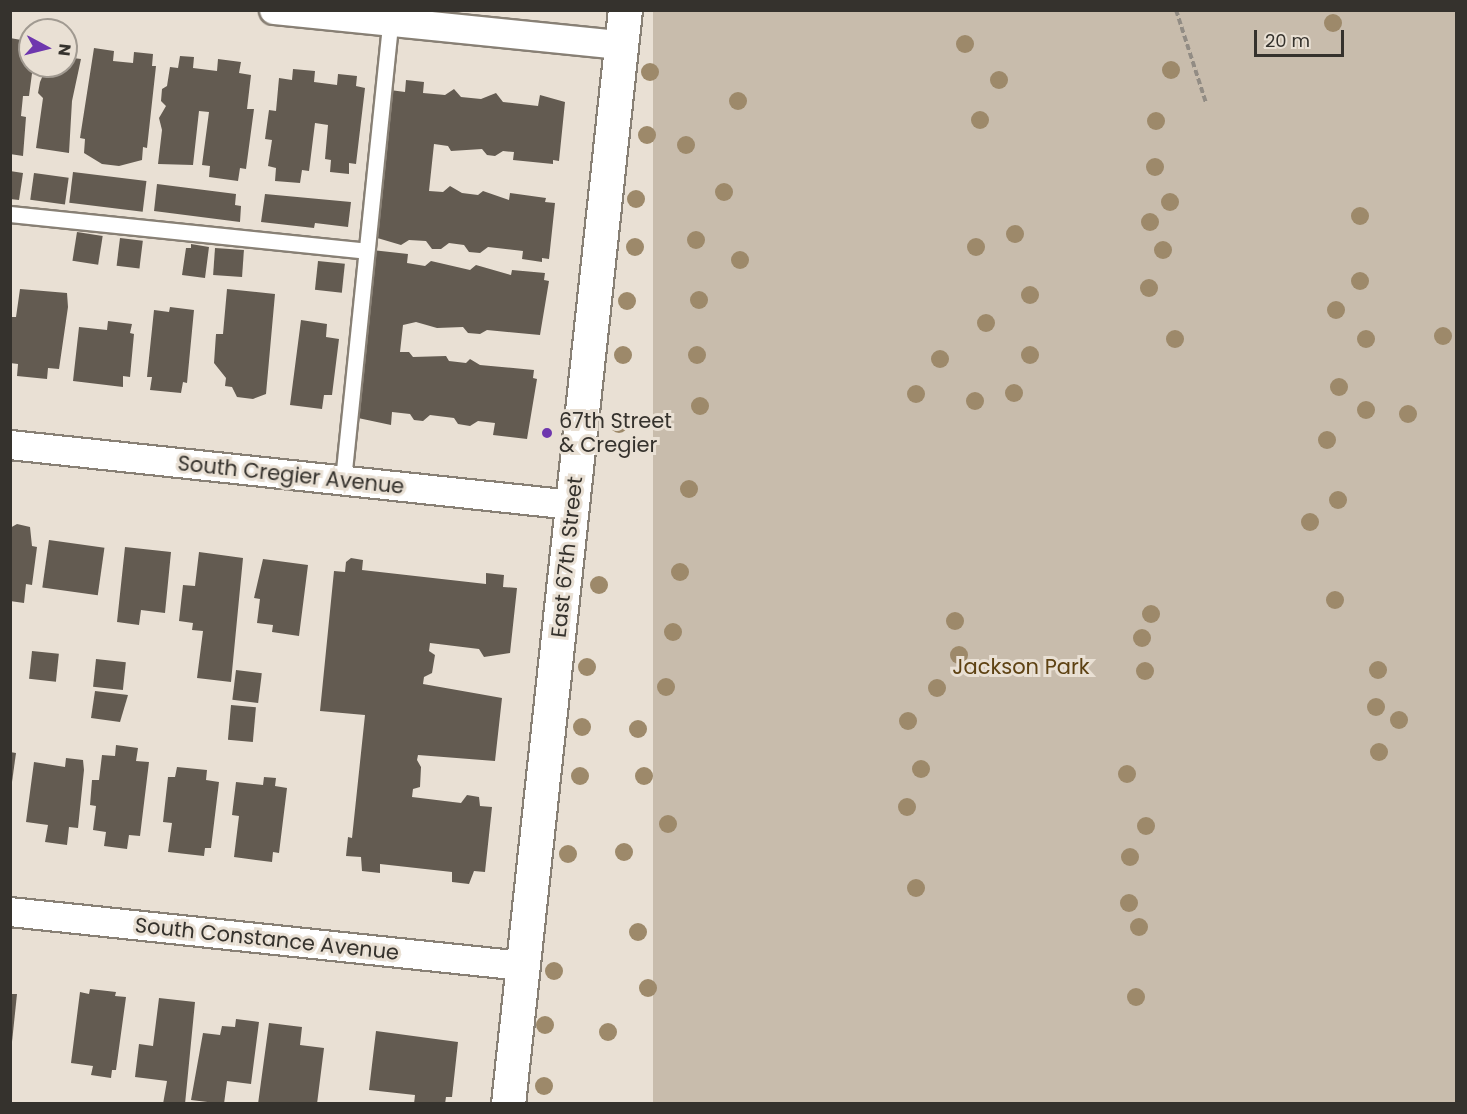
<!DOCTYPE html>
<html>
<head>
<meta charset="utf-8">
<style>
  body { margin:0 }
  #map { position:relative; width:1467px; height:1114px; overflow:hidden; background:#e9e0d4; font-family:Poppins,sans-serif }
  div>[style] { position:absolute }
  .green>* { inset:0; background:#c8bcac; transform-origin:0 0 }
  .building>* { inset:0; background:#635b51; transform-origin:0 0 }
  .path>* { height:4px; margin-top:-2px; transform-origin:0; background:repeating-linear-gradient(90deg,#928c84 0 6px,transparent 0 9px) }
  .roads { filter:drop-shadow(2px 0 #888075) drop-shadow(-2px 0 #888075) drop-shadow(0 2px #888075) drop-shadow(0 -2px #888075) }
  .service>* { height:15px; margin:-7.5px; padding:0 7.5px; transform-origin:7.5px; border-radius:7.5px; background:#fff }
  .minor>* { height:28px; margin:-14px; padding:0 14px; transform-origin:14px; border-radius:14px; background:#fff }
  .tertiary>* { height:33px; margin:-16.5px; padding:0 16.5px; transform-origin:16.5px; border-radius:16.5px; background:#fff }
  .trees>* { width:18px; height:18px; margin:-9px; border-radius:50%; background:#9d896a }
  .dots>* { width:16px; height:16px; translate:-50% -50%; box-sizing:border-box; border:3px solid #e9e0d4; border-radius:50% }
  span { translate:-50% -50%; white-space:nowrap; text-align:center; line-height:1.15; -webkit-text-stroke:6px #e9e0d4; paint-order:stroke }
  .poi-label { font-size:21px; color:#35322d }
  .left { translate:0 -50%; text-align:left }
  .street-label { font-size:21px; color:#35322d }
  .park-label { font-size:21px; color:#5e4213 }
  .frame { position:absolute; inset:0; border:12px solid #35322d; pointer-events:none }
  .north { position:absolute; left:18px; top:18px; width:60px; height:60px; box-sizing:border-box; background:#e9e0d4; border:2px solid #a19a91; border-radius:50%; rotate:97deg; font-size:16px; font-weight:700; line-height:24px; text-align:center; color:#35322d }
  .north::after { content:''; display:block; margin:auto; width:21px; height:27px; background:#6e37ae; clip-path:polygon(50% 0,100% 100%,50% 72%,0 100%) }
  .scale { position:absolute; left:1254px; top:30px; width:90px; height:27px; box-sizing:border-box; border:3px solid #35322d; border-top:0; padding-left:8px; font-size:18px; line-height:21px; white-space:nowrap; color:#35322d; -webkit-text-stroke:4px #e9e0d4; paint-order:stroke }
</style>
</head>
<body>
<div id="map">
  <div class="green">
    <div style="left:653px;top:11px;width:803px;height:1098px"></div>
  </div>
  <div class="building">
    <div style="clip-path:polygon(10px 38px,27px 41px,33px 66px,29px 96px,23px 96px,21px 116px,26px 117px,23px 156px,10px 154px)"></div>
    <div style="clip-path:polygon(66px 42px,75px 43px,73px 58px,81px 59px,72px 101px,69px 153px,36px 148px,43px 98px,38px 93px,40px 82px,47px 66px,66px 66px)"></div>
    <div style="clip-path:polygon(94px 48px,114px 51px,113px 61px,133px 63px,134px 52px,153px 54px,152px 66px,156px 66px,147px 148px,143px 147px,142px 160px,119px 166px,102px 164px,84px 153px,85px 139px,80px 138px)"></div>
    <div style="clip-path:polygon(180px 56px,194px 57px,193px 68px,217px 71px,218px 59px,241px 62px,239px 73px,251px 75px,247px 109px,254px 109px,246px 169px,240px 168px,238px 181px,209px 177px,210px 166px,202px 165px,209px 112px,199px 111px,193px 165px,158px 164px,162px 130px,159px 118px,166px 106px,161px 101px,162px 89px,167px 86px,170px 67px,178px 68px)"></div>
    <div style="clip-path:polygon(293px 69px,315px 71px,314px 82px,337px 85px,338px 74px,357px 76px,356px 86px,365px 88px,356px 164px,349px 163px,349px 174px,330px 172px,331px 160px,325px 159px,328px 125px,315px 123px,309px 171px,302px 170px,300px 183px,275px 181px,276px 168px,268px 166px,272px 140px,265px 139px,269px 110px,276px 111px,279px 78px,292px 80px)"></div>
    <div style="clip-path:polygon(406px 80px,424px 82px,423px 93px,445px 95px,454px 89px,461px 97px,481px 99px,496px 93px,503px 102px,538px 106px,540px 95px,565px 102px,559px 161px,553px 160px,553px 164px,513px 160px,514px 152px,503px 151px,495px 156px,487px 155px,482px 149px,451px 151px,448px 146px,434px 144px,429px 191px,443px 192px,450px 186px,462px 193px,478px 195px,483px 191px,509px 200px,510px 193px,546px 198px,545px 202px,555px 203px,549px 259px,542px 258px,542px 262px,522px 259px,523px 251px,488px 247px,480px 253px,469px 252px,464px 245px,449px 243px,441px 249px,432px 249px,426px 241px,409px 240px,401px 245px,374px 237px,390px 90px,405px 92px)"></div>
    <div style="clip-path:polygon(10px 171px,23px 173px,19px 200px,10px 199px)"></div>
    <div style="left:73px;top:172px;width:74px;height:31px;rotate:7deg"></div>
    <div style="left:34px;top:173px;width:35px;height:27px;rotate:8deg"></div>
    <div style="clip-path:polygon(157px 184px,236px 194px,235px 205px,241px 206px,240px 222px,154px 211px)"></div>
    <div style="clip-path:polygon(265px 194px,351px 202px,348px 227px,315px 223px,314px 228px,261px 222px)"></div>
    <div style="left:77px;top:232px;width:26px;height:29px;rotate:9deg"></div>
    <div style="left:120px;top:238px;width:23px;height:28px;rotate:7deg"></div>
    <div style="clip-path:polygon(191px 244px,209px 247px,205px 278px,182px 275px,186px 248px,191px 248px)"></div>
    <div style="left:215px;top:248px;width:29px;height:27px;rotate:4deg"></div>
    <div style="clip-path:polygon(372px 250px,408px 254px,407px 263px,425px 266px,431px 261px,470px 270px,476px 265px,511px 275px,512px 270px,545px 273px,544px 280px,549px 281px,540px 335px,487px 330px,480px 334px,468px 333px,463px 327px,437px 328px,416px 322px,403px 325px,400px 352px,409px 352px,413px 357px,446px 356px,449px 361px,466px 363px,470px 359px,480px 365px,534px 370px,533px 378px,537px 379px,527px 439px,493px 435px,495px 423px,478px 421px,470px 426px,458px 424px,454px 418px,430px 415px,423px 421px,414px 420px,410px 414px,392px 412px,391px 425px,358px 418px,359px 411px,353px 410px)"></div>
    <div style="left:318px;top:261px;width:27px;height:29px;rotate:6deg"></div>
    <div style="clip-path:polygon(20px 289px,67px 293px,68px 307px,59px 369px,48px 368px,47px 379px,17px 376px,18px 364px,10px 363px,10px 317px,16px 317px)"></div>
    <div style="clip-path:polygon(227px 289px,275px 294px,266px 394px,253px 399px,237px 397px,232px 387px,225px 386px,226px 378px,214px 363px,216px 334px,223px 334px)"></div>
    <div style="clip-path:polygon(170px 307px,194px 310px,187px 383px,183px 382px,181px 393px,150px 390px,152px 377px,147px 377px,154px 310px,169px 312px)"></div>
    <div style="clip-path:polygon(301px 320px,327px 324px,326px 337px,339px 339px,332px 395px,324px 395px,322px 409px,290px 405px)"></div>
    <div style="clip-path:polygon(108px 321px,132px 324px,130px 333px,134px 334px,130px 377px,123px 376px,123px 387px,73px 381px,79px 327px,107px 330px)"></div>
    <div style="clip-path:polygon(17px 524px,30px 527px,32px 546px,37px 547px,32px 585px,26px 584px,24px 603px,10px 601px,10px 528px)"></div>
    <div style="left:49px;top:540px;width:56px;height:48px;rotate:8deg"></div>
    <div style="clip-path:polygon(125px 547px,171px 552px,165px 613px,141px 610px,139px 625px,117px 622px)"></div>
    <div style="clip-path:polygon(199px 552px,243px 558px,231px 682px,197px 678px,203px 631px,192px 630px,193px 623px,179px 621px,183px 585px,195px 586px)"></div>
    <div style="clip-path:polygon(351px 558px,363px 560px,362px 570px,486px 584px,486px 573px,504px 575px,503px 587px,517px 588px,510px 653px,484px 657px,479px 649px,430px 643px,429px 651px,435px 655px,432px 673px,424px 677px,423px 684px,502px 698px,495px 761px,418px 755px,417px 760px,421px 767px,420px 787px,413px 789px,412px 797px,461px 803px,467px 795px,479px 797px,480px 806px,492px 807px,485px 872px,474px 871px,469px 884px,452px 882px,452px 872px,380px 864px,380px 873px,362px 871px,361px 857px,346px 856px,348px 837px,352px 838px,365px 715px,320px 711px,334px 571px,345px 572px,346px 562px)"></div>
    <div style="clip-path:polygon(263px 559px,308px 565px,299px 636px,272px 632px,273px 625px,257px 623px,260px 599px,254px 598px)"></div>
    <div style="left:32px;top:651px;width:27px;height:28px;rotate:6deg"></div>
    <div style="left:96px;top:659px;width:30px;height:28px;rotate:6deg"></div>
    <div style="left:236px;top:670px;width:26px;height:30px;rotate:7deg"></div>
    <div style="clip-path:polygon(95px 691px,128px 695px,120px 722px,91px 718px)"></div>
    <div style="left:231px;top:705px;width:25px;height:35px;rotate:5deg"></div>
    <div style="clip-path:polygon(116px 745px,138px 748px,136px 761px,149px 762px,140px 836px,129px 835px,127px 849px,104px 846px,106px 832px,93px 830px,96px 806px,90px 805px,92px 780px,99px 780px,102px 755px,115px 756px)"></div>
    <div style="clip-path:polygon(10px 752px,16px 753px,12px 782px,10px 782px)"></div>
    <div style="clip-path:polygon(66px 758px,83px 760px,84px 770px,78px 828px,69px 827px,67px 845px,45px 842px,48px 825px,26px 822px,34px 762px,65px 767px)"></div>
    <div style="clip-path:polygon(177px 767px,207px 770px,206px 780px,219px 782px,211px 848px,205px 848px,204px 856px,168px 852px,172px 823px,163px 822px,168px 777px,175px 777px)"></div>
    <div style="clip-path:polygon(264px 777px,276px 778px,275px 786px,287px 788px,279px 853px,273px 852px,272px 862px,234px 857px,239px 816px,232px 815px,236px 782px,263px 785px)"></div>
    <div style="clip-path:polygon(90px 989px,116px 992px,115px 996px,126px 997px,116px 1070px,112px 1070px,111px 1078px,91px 1075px,93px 1066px,71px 1063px,80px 992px,89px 994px)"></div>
    <div style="clip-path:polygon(10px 994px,17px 994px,12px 1042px,10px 1042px)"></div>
    <div style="clip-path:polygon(159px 998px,195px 1002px,185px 1104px,163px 1104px,167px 1081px,135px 1077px,139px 1044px,153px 1046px)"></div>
    <div style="clip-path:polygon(236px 1019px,259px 1022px,251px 1084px,227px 1081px,224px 1104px,191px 1100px,203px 1033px,220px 1035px,222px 1026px,235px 1027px)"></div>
    <div style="clip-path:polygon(269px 1023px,302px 1027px,300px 1045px,324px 1048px,317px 1104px,258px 1104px)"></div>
    <div style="clip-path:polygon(376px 1031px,458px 1042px,452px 1097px,446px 1097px,445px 1104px,414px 1104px,415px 1095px,369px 1090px)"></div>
  </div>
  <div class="path">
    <div style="left:1176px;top:10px;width:98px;rotate:72.1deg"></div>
  </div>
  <div class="roads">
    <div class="service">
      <div style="left:10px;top:214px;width:358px;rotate:5.9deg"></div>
      <div style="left:343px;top:480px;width:466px;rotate:-84.1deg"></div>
    </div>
    <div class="minor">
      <div style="left:274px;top:10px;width:349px;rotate:5.8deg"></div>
      <div style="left:10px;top:445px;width:565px;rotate:6.09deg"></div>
      <div style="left:10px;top:912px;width:516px;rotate:6.01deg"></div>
    </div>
    <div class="tertiary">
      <div style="left:508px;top:1104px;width:1100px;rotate:-83.9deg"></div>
    </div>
  </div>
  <div class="trees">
    <div style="left:1333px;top:23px"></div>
    <div style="left:965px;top:44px"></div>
    <div style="left:1171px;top:70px"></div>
    <div style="left:650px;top:72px"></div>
    <div style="left:999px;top:80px"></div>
    <div style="left:738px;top:101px"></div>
    <div style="left:980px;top:120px"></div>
    <div style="left:1156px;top:121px"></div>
    <div style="left:647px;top:135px"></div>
    <div style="left:686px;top:145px"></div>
    <div style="left:1155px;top:167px"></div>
    <div style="left:724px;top:192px"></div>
    <div style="left:636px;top:199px"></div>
    <div style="left:1170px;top:202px"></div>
    <div style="left:1360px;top:216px"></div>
    <div style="left:1150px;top:222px"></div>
    <div style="left:1015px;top:234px"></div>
    <div style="left:696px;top:240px"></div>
    <div style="left:635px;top:247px"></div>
    <div style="left:976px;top:247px"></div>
    <div style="left:1163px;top:250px"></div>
    <div style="left:740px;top:260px"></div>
    <div style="left:1360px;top:281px"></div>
    <div style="left:1149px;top:288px"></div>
    <div style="left:1030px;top:295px"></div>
    <div style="left:699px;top:300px"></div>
    <div style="left:627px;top:301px"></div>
    <div style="left:1336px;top:310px"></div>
    <div style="left:986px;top:323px"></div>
    <div style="left:1443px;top:336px"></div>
    <div style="left:1175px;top:339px"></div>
    <div style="left:1366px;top:339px"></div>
    <div style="left:623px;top:355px"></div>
    <div style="left:697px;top:355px"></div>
    <div style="left:1030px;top:355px"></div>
    <div style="left:940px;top:359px"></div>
    <div style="left:1339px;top:387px"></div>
    <div style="left:1014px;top:393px"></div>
    <div style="left:916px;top:394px"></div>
    <div style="left:975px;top:401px"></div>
    <div style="left:700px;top:406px"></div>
    <div style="left:1366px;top:410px"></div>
    <div style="left:1408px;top:414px"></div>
    <div style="left:619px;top:424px"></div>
    <div style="left:1327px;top:440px"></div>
    <div style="left:689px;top:489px"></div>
    <div style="left:1338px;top:500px"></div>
    <div style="left:1310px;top:522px"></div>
    <div style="left:680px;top:572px"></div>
    <div style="left:599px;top:585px"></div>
    <div style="left:1335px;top:600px"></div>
    <div style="left:1151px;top:614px"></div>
    <div style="left:955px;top:621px"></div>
    <div style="left:673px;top:632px"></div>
    <div style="left:1142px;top:638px"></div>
    <div style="left:959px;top:655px"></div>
    <div style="left:587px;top:667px"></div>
    <div style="left:1378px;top:670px"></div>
    <div style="left:1145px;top:671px"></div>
    <div style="left:666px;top:687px"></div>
    <div style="left:937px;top:688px"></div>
    <div style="left:1376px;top:707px"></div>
    <div style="left:1399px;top:720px"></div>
    <div style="left:908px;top:721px"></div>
    <div style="left:582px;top:727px"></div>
    <div style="left:638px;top:729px"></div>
    <div style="left:1379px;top:752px"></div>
    <div style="left:921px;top:769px"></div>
    <div style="left:1127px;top:774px"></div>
    <div style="left:580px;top:776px"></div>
    <div style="left:644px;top:776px"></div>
    <div style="left:907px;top:807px"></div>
    <div style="left:668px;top:824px"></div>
    <div style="left:1146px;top:826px"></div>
    <div style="left:624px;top:852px"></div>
    <div style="left:568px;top:854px"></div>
    <div style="left:1130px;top:857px"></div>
    <div style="left:916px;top:888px"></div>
    <div style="left:1129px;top:903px"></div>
    <div style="left:1139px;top:927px"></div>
    <div style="left:638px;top:932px"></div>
    <div style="left:554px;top:971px"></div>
    <div style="left:648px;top:988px"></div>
    <div style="left:1136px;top:997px"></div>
    <div style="left:545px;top:1025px"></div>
    <div style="left:608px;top:1032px"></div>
    <div style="left:544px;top:1086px"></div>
  </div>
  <div class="dots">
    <div style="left:547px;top:433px;background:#6e37ae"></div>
  </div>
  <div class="poi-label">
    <span class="left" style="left:559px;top:433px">67th Street<br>&amp; Cregier</span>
  </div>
  <div class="street-label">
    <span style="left:291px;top:475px;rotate:6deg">South Cregier Avenue</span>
    <span style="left:567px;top:557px;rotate:-84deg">East 67th Street</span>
    <span style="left:267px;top:939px;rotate:6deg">South Constance Avenue</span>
  </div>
  <div class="park-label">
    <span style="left:1021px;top:667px">Jackson Park</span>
  </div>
  <div class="frame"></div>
  <div class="north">N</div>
  <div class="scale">20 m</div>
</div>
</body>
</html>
